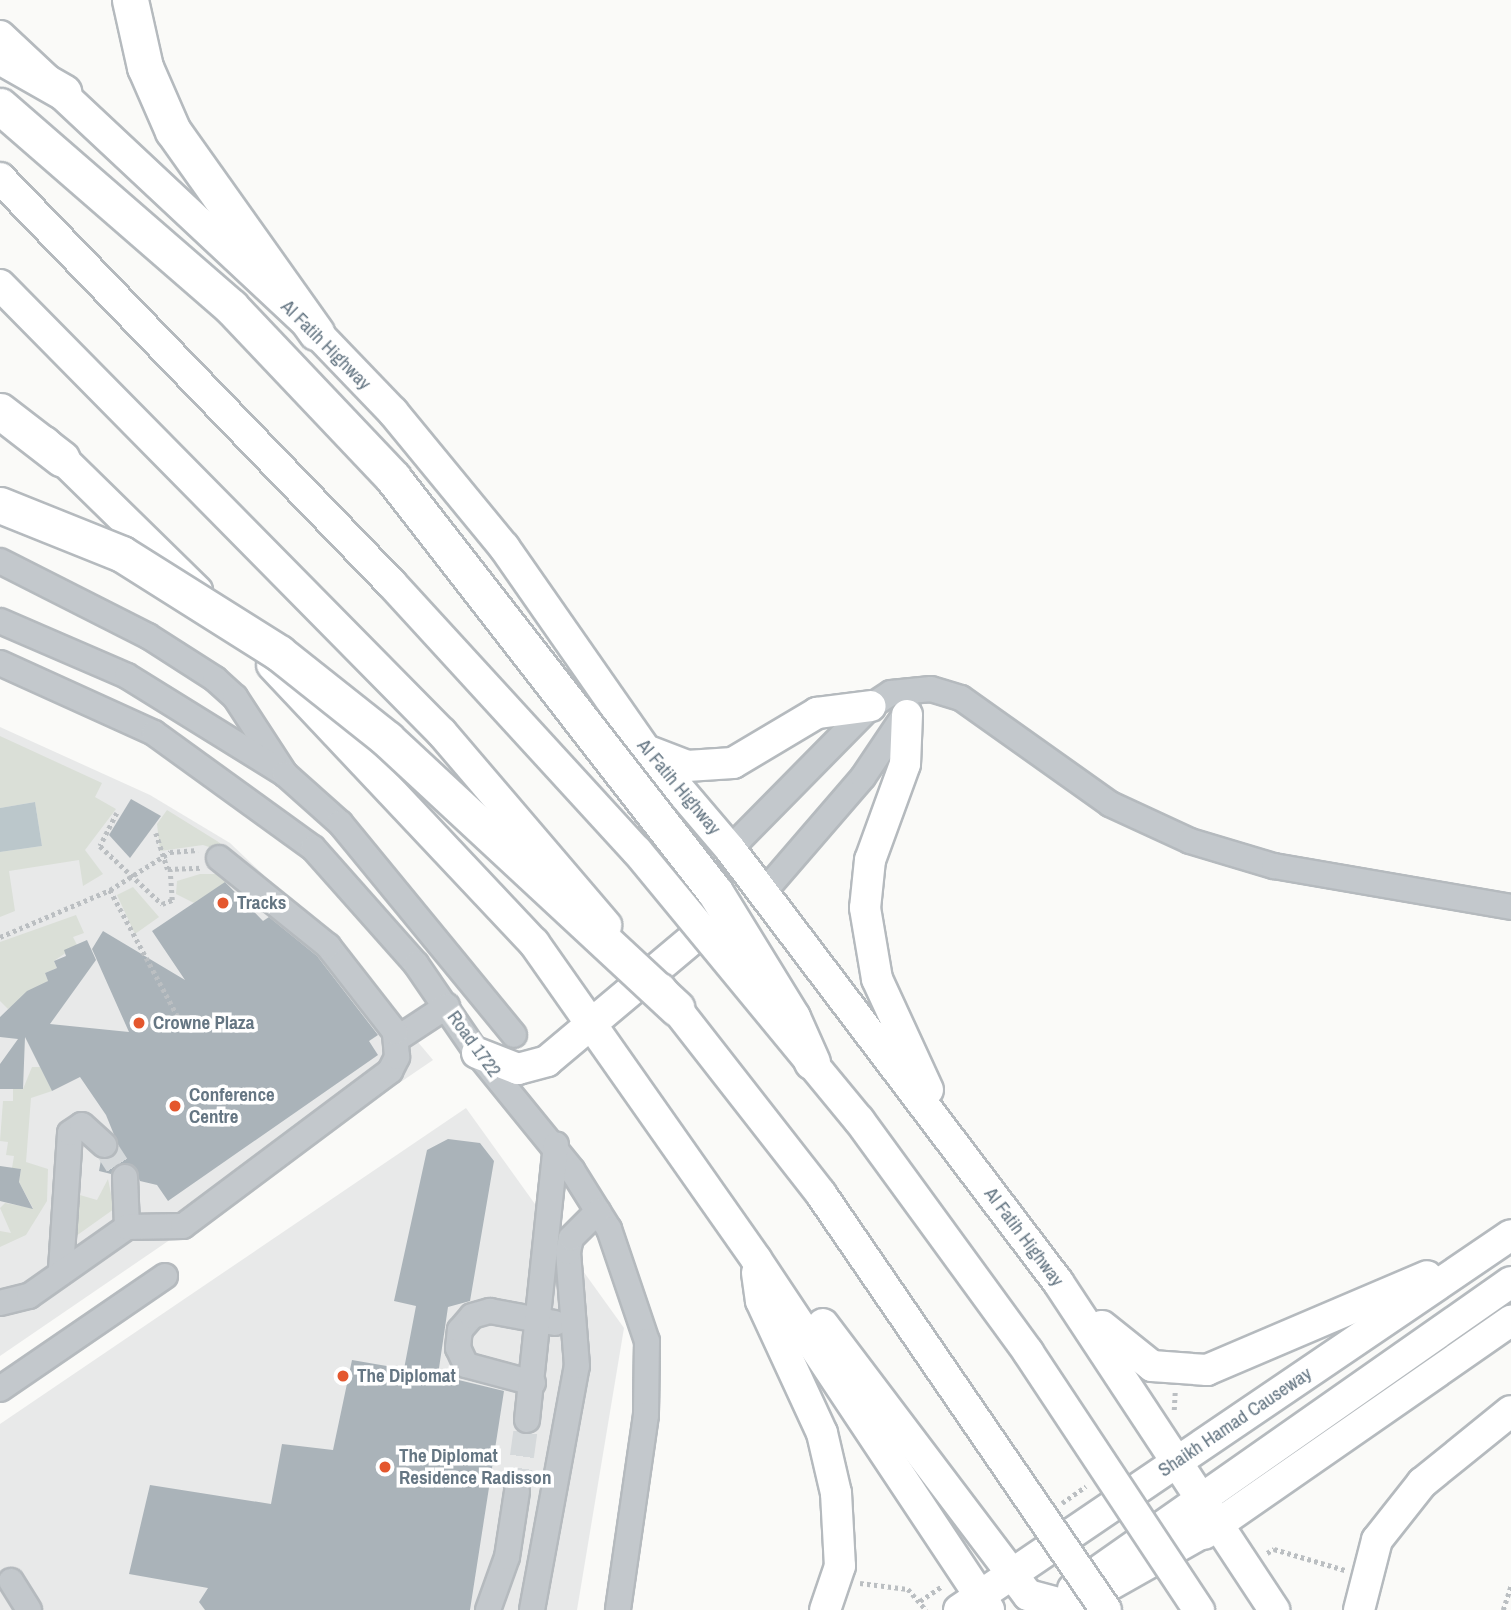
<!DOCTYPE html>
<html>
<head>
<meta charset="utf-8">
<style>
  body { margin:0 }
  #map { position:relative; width:1511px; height:1610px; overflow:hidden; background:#fafaf8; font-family:"Archivo Narrow",sans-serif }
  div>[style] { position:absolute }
  .built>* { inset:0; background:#e8e9e9 }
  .green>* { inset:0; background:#dadfd7 }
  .water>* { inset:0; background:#bbc7cb }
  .building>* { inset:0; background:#aab3b9 }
  .minor-tunnel>* { height:24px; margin-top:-12px; transform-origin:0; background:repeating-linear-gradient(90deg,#d5d9db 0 24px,transparent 0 36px) }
  .path>* { height:4.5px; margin-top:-2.25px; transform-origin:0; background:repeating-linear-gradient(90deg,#bbbfc2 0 3.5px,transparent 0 7px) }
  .roads { filter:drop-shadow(2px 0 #b5babe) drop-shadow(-2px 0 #b5babe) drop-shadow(0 2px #b5babe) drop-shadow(0 -2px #b5babe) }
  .minor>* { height:24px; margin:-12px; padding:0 12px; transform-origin:12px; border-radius:12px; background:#c3c8cc }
  .major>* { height:30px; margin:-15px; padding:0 15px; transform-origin:15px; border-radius:15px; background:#fff }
  .highway>* { height:35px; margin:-17.5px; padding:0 17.5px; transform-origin:17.5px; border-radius:17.5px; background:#fff }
  .bridges { filter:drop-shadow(2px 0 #b5babe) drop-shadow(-2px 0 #b5babe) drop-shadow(0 2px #b5babe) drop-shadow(0 -2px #b5babe) }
  .major-bridge>* { height:30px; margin:-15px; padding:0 15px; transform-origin:15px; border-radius:15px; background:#fff }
  .highway-bridge>* { height:35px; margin:-17.5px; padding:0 17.5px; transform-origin:17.5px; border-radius:17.5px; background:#fff }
  .dots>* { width:19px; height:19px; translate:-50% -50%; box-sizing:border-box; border:4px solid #fff; border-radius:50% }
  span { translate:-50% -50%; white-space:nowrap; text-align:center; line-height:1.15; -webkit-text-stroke:7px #fff; paint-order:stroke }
  .street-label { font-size:19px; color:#657683 }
  .poi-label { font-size:19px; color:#657683; font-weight:700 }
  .left { translate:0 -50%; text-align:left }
</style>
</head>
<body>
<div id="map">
  <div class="built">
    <div style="clip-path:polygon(0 727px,150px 795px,230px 843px,332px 940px,433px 1060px,0 1356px)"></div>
    <div style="clip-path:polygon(466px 1108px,624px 1328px,577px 1610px,0 1610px,0 1424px)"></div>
  </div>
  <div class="green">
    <div style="clip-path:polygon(0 736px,102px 783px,95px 797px,116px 809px,85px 850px,103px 874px,83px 886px,79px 860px,9px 871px,15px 911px,0 917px,0 852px,42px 846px,35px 802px,0 808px)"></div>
    <div style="clip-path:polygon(167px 810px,217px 841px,239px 857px,203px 845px,160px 851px,157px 824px)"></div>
    <div style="clip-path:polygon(200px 874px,218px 874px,234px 877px,194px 903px,176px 894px,177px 881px)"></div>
    <div style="clip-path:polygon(133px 887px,159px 917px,135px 934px,117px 895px)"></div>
    <div style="clip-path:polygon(76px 915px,84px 933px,73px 937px,77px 945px,54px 961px,57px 968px,45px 973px,48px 981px,8px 1009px,0 1001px,0 942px)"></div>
    <div style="clip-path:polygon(32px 1067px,40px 1067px,52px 1091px,31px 1098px,26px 1162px,48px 1169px,47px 1201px,26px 1235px,0 1247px,0 1231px,11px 1233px,0 1208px,5px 1203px,33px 1208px,19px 1182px,21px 1169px,12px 1168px,14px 1156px,6px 1155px,8px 1142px,0 1141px,3px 1101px,13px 1101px,13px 1089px,23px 1089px)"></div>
    <div style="clip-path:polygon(108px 1179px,114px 1209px,76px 1236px,73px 1193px,97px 1200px)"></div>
  </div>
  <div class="water">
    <div style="clip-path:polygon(35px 802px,42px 846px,0 852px,0 808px)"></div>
  </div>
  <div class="building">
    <div style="clip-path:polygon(131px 799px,161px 816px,130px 858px,109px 835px)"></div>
    <div style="clip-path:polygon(225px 882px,263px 921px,269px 917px,317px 956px,378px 1035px,369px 1041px,378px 1055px,168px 1201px,157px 1185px,140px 1181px,131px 1164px,118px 1164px,111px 1174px,99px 1171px,101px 1160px,119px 1147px,106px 1115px,80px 1077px,52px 1091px,25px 1037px,23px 1089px,0 1089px,0 1064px,18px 1039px,0 1037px,0 1017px,27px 991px,48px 981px,45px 973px,57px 968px,54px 961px,66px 956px,64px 950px,87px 940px,96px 960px,50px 1024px,129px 1032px,92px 949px,103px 931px,185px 980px,152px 931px)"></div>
    <div style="clip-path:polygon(448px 1139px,480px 1143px,494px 1161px,470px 1301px,448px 1307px,438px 1375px,504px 1391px,470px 1610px,205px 1610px,199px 1602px,208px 1588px,129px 1574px,150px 1485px,271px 1504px,282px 1444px,333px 1450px,352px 1360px,404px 1369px,416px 1306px,394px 1301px,427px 1150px)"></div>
    <div style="clip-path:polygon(0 1166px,21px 1169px,19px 1182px,33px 1209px,0 1201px)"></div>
  </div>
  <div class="minor-tunnel">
    <div style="left:104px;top:1145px;width:38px;rotate:57deg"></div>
    <div style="left:517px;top:1492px;width:73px;rotate:-82.1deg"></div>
  </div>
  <div class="path">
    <div style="left:117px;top:813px;width:37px;rotate:117deg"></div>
    <div style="left:100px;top:846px;width:85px;rotate:43.1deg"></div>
    <div style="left:162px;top:904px;width:11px;rotate:-22deg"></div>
    <div style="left:172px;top:900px;width:30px;rotate:-94deg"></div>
    <div style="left:156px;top:833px;width:38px;rotate:72deg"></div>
    <div style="left:168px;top:869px;width:33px;rotate:-2deg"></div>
    <div style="left:110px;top:890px;width:157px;rotate:61.8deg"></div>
    <div style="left:0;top:937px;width:120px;rotate:-23.1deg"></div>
    <div style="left:110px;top:890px;width:71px;rotate:-32.3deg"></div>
    <div style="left:170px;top:852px;width:28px;rotate:-4deg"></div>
    <div style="left:1174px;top:1410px;width:19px;rotate:-87deg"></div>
    <div style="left:1062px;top:1503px;width:29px;rotate:-35deg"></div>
    <div style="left:1267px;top:1553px;width:8px;rotate:-30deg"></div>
    <div style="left:1274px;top:1549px;width:74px;rotate:16.5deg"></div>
    <div style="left:860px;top:1583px;width:48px;rotate:7.1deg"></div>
    <div style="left:908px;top:1589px;width:28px;rotate:49deg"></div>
    <div style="left:920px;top:1601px;width:27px;rotate:-34deg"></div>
    <div style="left:1503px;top:1610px;width:25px;rotate:-72deg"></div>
  </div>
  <div class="roads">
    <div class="minor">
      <div style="left:0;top:561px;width:166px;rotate:26.9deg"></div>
      <div style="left:148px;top:636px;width:80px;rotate:32.7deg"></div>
      <div style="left:215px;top:679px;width:27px;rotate:42deg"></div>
      <div style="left:235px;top:697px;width:92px;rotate:57deg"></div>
      <div style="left:0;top:621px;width:138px;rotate:23.4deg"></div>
      <div style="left:127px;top:676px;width:186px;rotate:31.8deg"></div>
      <div style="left:285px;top:774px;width:74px;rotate:41.7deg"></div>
      <div style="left:340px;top:823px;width:274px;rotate:50.6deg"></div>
      <div style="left:0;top:663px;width:169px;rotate:24.4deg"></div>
      <div style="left:154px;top:733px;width:196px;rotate:35.9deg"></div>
      <div style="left:313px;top:848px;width:155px;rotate:48.4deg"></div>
      <div style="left:416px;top:964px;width:108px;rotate:55.6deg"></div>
      <div style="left:477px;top:1053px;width:151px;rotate:50.9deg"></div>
      <div style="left:572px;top:1170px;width:70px;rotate:57.9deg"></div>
      <div style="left:609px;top:1229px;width:118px;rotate:71.3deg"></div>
      <div style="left:647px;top:1341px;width:74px;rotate:90.8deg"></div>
      <div style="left:646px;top:1415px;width:197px;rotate:98.2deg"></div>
      <div style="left:730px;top:849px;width:201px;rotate:-45.4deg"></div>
      <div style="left:871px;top:706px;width:24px;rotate:-33deg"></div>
      <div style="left:891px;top:693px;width:40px;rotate:-5.7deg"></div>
      <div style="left:931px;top:689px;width:31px;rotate:17deg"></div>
      <div style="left:961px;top:698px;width:183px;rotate:35.4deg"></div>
      <div style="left:1110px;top:804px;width:88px;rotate:24.8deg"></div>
      <div style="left:1190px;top:841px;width:88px;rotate:16.6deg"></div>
      <div style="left:1274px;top:866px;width:241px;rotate:9.8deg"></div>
      <div style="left:763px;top:893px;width:153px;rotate:-49.2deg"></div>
      <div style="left:863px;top:777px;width:81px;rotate:-56.1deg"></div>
      <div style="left:397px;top:1039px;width:60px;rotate:-33.4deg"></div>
      <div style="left:125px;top:1177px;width:50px;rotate:87.7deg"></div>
      <div style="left:61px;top:1269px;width:136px;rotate:-86.2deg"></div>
      <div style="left:70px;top:1133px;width:14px;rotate:-34deg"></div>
      <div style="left:82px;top:1125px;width:30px;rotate:42deg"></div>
      <div style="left:0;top:1303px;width:30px;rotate:-14deg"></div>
      <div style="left:29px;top:1296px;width:120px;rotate:-35.1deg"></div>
      <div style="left:127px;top:1227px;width:56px;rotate:-1deg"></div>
      <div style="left:183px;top:1226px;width:259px;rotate:-36.8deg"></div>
      <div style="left:390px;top:1071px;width:16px;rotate:-63deg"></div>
      <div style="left:397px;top:1057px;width:25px;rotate:-95deg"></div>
      <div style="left:395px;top:1032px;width:109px;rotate:-127.9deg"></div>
      <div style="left:328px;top:946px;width:140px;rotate:-141.1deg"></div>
      <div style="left:533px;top:1383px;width:69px;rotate:-165deg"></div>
      <div style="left:466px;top:1365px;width:19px;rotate:-115deg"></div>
      <div style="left:458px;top:1348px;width:18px;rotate:-84deg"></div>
      <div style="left:460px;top:1330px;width:18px;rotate:-49deg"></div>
      <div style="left:472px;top:1316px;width:19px;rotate:-16deg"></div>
      <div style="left:490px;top:1311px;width:66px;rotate:10.5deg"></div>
      <div style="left:0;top:1389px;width:200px;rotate:-34.4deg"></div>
      <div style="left:527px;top:1420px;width:277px;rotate:-84deg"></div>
      <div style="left:11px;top:1581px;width:34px;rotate:58deg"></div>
      <div style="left:488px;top:1610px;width:56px;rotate:-70.3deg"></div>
      <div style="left:507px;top:1557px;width:66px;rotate:-81.3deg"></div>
      <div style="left:532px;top:1610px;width:248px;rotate:-79.6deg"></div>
      <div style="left:577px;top:1366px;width:114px;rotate:-94.5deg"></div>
      <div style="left:568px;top:1252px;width:14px;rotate:-78deg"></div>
      <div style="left:571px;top:1238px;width:38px;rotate:-45deg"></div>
    </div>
    <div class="major">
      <div style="left:0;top:36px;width:433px;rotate:43.1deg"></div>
      <div style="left:316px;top:332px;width:111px;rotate:46.1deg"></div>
      <div style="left:393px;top:412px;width:175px;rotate:50.6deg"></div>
      <div style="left:504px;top:547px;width:246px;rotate:55.1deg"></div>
      <div style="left:645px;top:749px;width:131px;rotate:49.6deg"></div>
      <div style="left:730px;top:849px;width:543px;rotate:52.86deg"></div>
      <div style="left:1058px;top:1282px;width:393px;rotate:56.6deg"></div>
      <div style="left:45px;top:442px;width:213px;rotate:44.4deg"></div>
      <div style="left:272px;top:665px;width:382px;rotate:46.7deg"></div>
      <div style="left:534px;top:943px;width:386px;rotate:54.9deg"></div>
      <div style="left:756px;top:1259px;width:421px;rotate:56.4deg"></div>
      <div style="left:907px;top:715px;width:49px;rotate:92.3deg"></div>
      <div style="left:905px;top:764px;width:102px;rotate:110deg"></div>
      <div style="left:870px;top:860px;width:48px;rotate:95.9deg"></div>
      <div style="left:865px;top:908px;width:72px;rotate:80.4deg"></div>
      <div style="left:877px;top:979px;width:122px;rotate:65.3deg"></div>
      <div style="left:651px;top:752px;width:39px;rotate:21deg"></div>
      <div style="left:687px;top:766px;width:46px;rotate:-3.7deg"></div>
      <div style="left:733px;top:763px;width:98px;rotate:-30.8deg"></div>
      <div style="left:817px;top:713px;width:54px;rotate:-7.4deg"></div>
      <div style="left:477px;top:1053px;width:44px;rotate:21.3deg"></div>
      <div style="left:518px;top:1069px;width:30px;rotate:-15deg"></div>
      <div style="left:547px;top:1061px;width:229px;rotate:-40deg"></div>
      <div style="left:757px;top:1273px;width:28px;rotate:82deg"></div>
      <div style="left:761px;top:1301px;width:145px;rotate:65.2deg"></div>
      <div style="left:822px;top:1433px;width:62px;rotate:76.9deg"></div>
      <div style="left:836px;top:1493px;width:73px;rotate:86.9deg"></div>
      <div style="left:840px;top:1566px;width:46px;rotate:108.8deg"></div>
      <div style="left:823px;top:1324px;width:340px;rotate:52.9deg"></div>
      <div style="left:1028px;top:1595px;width:31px;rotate:15deg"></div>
      <div style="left:1058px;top:1603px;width:27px;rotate:-8deg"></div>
      <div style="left:1085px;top:1599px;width:155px;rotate:-29.4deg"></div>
      <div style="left:1102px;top:1326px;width:64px;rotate:38.7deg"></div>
      <div style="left:1152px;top:1366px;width:55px;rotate:4.2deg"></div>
      <div style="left:1207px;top:1370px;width:239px;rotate:-23.1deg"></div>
      <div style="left:1204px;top:1534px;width:374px;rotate:-34.8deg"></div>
      <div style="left:1073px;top:1589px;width:535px;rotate:-35.03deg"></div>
      <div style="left:959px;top:1610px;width:667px;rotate:-34.19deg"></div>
      <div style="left:1359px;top:1610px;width:72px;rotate:-75.6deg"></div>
      <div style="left:1377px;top:1540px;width:73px;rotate:-51.7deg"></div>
      <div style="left:1422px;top:1483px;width:114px;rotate:-39deg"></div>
    </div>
    <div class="highway">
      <div style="left:130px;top:0;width:69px;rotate:77.4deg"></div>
      <div style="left:145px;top:67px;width:70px;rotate:66.4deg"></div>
      <div style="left:173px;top:131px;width:247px;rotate:54.6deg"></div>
      <div style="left:0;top:56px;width:73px;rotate:29.7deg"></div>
      <div style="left:0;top:411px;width:78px;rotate:37.7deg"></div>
    </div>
  </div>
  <div class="bridges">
    <div class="major-bridge">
      <div style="left:0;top:178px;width:563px;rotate:46.01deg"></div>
      <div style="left:391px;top:583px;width:364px;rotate:47.5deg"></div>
      <div style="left:637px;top:851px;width:349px;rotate:50.5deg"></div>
      <div style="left:859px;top:1120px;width:287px;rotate:53.9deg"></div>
      <div style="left:1028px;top:1352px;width:310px;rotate:56.5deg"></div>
      <div style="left:0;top:285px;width:629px;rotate:45.39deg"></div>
      <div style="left:442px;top:733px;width:253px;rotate:49.5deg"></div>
      <div style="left:661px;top:989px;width:260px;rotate:52deg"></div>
      <div style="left:821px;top:1194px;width:504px;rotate:55.59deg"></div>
    </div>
    <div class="highway-bridge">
      <div style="left:0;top:106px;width:306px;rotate:41deg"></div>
      <div style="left:231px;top:307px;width:236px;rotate:46.5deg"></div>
      <div style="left:393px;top:478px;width:524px;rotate:52.13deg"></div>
      <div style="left:715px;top:892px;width:147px;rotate:58.4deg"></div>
      <div style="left:792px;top:1017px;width:49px;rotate:66deg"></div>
      <div style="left:0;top:505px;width:131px;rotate:21.9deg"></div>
      <div style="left:122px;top:554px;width:186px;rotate:32.2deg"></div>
      <div style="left:279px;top:653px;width:138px;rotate:38.5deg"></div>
      <div style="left:387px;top:739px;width:395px;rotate:42.9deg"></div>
    </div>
  </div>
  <div class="dots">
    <div style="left:223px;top:903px;background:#e4572e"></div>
    <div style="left:139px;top:1023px;background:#e4572e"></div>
    <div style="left:175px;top:1106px;background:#e4572e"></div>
    <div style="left:343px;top:1376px;background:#e4572e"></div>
    <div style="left:385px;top:1467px;background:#e4572e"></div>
  </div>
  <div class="street-label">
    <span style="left:326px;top:345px;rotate:45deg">Al Fatih Highway</span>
    <span style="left:679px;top:787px;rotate:50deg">Al Fatih Highway</span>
    <span style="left:474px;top:1044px;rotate:54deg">Road 1722</span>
    <span style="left:1024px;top:1237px;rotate:53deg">Al Fatih Highway</span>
    <span style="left:1235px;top:1422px;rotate:-34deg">Shaikh Hamad Causeway</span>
  </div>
  <div class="poi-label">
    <span class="left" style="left:237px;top:903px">Tracks</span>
    <span class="left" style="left:153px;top:1023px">Crowne Plaza</span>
    <span class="left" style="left:189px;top:1106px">Conference<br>Centre</span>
    <span class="left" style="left:357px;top:1376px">The Diplomat</span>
    <span class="left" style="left:399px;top:1467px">The Diplomat<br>Residence Radisson</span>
  </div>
</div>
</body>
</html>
